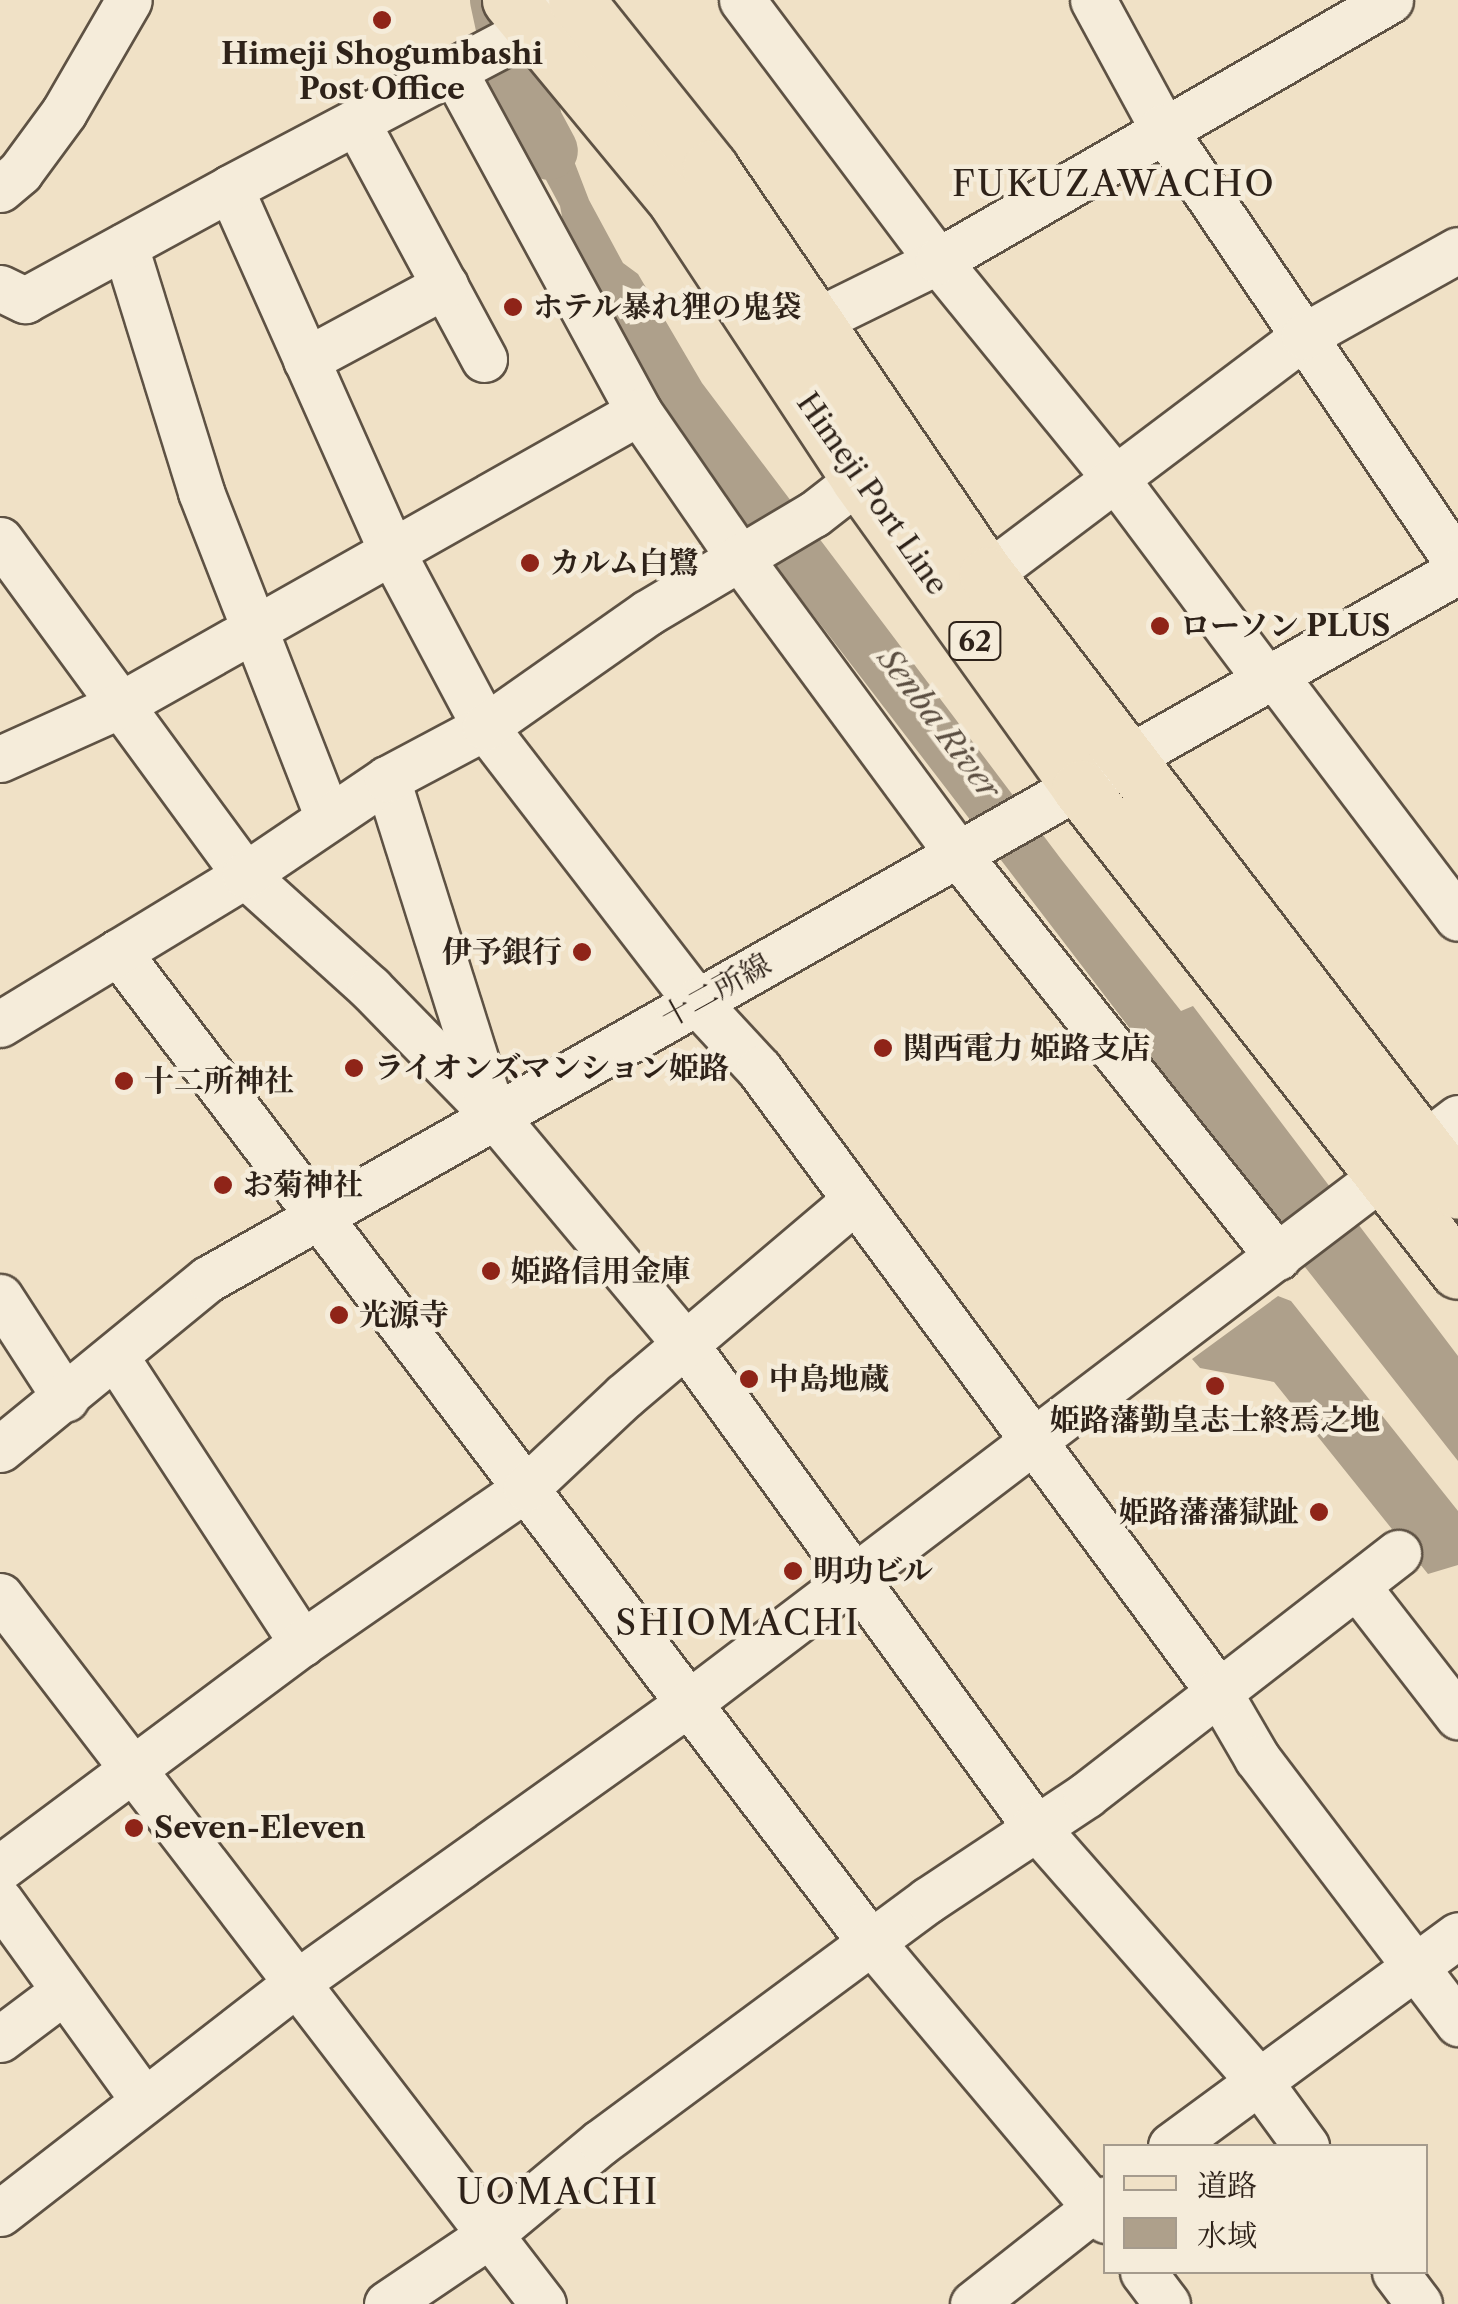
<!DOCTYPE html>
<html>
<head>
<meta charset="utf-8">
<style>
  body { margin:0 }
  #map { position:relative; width:1458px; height:2304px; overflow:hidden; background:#f0e1c6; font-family:"Libre Caslon Text","Noto Serif JP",serif }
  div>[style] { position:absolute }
  .water>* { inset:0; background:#aea08b }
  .river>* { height:58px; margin:-29px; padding:0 29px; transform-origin:29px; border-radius:29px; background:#aea08b }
  .roads { filter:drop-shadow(2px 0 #5e5244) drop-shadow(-2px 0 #5e5244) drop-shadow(0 2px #5e5244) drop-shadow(0 -2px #5e5244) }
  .minor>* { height:45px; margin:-22.5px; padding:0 22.5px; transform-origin:22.5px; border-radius:22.5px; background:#f5ecda }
  .major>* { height:55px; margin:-27.5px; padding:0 27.5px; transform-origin:27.5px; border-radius:27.5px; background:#f0e1c6 }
  .dots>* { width:28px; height:28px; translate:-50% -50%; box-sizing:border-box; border:5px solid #f5ecda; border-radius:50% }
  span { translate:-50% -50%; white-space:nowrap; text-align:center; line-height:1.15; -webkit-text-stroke:9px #f5ecda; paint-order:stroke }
  .shield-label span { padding:2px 8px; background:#f5ecda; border:2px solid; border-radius:8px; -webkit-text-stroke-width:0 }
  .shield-label { font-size:28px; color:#2e2219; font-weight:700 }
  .poi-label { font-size:30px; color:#2e2219; font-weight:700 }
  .left { translate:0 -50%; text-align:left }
  .right { translate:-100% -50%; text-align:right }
  .street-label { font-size:30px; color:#2e2219 }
  .water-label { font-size:32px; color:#5b4e41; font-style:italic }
  .quarter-label { font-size:35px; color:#2e2219; letter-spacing:2.5px }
  .legend { position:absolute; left:1103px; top:2144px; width:325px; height:130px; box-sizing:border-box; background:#f5ecda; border:2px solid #a59b8d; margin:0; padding:12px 18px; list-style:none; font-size:30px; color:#2e2219 }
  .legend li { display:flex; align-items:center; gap:20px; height:50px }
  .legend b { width:50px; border:2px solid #a59b8d }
</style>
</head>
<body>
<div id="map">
  <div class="water">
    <div style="clip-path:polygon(532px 70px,556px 76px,564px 135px,589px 200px,623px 263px,638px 274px,702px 383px,1061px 859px,1181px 1011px,1193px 1006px,1458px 1356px,1458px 1461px,1133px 1049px,1141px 1043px,713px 484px,596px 298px,585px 260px,565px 232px,560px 206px,531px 152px,503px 132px,478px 101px)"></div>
    <div style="clip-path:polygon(1278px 1296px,1291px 1301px,1458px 1511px,1458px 1565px,1428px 1574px,1274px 1382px,1200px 1368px,1192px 1359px)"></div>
  </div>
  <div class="river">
    <div style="left:499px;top:0;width:99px;rotate:77.8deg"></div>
    <div style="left:520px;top:97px;width:61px;rotate:61.8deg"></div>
  </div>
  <div class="roads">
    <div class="minor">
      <div style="left:742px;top:0;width:326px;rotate:53.1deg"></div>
      <div style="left:938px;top:261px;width:281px;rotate:50.8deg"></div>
      <div style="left:1116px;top:479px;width:252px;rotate:53.2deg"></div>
      <div style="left:1093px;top:0;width:145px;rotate:61.5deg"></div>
      <div style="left:1162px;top:127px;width:528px;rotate:55.89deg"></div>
      <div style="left:455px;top:73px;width:386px;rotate:61.5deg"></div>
      <div style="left:639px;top:412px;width:176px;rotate:55.4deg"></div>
      <div style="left:739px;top:557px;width:373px;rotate:53.6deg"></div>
      <div style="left:960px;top:857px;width:511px;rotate:51.52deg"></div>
      <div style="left:357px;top:123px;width:268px;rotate:61.7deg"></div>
      <div style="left:230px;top:188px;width:401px;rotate:66deg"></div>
      <div style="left:393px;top:554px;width:196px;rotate:62deg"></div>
      <div style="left:485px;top:727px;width:346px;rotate:52.4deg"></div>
      <div style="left:696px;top:1001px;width:93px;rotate:47.2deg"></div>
      <div style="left:759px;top:1069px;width:773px;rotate:53.57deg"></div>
      <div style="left:1218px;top:1691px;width:78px;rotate:59.8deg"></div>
      <div style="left:1257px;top:1758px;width:333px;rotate:52.8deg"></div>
      <div style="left:0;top:189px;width:26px;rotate:-40deg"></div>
      <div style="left:20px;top:172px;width:74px;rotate:-53.7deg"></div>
      <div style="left:64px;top:112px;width:129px;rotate:-59.9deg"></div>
      <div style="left:125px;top:246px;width:257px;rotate:72.8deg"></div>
      <div style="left:201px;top:492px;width:350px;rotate:68.7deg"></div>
      <div style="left:0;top:288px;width:28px;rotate:26deg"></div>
      <div style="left:25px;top:300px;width:234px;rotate:-28.6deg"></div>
      <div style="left:230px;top:188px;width:346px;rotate:-27.8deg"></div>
      <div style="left:536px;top:27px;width:32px;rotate:-20deg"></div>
      <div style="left:816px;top:321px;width:136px;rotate:-26.2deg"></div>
      <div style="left:938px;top:261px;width:522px;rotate:-30deg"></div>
      <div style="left:306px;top:360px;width:158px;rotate:-28.3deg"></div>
      <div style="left:0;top:540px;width:415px;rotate:53.8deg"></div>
      <div style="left:245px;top:875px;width:169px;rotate:42.1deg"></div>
      <div style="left:370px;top:988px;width:176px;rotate:45.7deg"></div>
      <div style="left:493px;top:1114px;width:301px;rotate:50.1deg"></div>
      <div style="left:686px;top:1345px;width:593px;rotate:54.06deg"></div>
      <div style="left:1034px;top:1825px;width:339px;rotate:48.7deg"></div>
      <div style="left:1258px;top:2080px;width:82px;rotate:54deg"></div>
      <div style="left:987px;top:575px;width:397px;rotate:-37deg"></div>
      <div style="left:1304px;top:336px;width:176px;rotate:-29.2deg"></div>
      <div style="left:1275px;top:676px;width:303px;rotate:52.9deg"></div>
      <div style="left:0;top:759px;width:129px;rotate:-24.2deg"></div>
      <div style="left:118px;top:706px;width:598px;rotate:-29.44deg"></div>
      <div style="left:387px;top:779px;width:340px;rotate:72.5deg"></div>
      <div style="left:118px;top:952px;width:1225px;rotate:52.77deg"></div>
      <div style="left:859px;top:1927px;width:383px;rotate:49.9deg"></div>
      <div style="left:0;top:1024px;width:287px;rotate:-31.3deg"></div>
      <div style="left:245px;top:875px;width:171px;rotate:-34.1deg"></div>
      <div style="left:387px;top:779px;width:111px;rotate:-28deg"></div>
      <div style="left:485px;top:727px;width:198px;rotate:-35.1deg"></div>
      <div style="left:647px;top:613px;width:194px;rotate:-30.7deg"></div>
      <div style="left:814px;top:514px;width:57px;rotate:-37.9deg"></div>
      <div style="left:0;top:1297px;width:121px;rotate:57.1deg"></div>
      <div style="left:115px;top:1356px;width:343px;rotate:56.9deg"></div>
      <div style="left:0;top:1449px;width:269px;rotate:-39.3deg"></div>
      <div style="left:208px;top:1279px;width:1437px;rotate:-29.53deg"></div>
      <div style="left:1357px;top:1586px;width:165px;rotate:52.2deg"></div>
      <div style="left:0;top:1596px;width:892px;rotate:52.51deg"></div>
      <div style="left:0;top:1868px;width:377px;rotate:-36.7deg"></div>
      <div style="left:302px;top:1643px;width:272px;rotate:-34.7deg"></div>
      <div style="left:526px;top:1488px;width:134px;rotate:-43.2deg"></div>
      <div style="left:624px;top:1396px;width:302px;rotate:-40.3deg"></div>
      <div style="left:0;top:1901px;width:246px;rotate:54.2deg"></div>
      <div style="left:0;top:2039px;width:80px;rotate:-36.9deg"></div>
      <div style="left:1171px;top:2146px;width:356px;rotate:-36.3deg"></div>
      <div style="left:0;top:2213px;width:375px;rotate:-37.8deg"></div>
      <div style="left:296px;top:1983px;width:484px;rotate:-35.5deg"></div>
      <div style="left:690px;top:1702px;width:965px;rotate:-37.25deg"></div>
      <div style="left:1143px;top:2272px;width:40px;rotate:53deg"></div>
      <div style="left:1395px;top:2272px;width:40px;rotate:53deg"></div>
      <div style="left:387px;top:2304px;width:122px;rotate:-34deg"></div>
      <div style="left:488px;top:2236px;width:147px;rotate:-39.8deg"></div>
      <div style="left:601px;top:2142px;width:407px;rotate:-36.5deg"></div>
      <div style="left:928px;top:1900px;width:190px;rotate:-33.6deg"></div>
      <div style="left:1086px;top:1795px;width:395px;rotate:-37.8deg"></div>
      <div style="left:973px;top:2304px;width:169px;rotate:-38.3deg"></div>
    </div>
    <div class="major">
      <div style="left:510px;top:0;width:261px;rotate:50.4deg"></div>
      <div style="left:676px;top:201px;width:333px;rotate:56.6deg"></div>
      <div style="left:859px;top:479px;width:380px;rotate:54.4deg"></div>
      <div style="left:1080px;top:788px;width:613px;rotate:51.95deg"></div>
      <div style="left:576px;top:0;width:215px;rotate:51.4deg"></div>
      <div style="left:710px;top:168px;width:492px;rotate:55.8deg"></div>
      <div style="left:987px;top:575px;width:775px;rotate:52.6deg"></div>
    </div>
  </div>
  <div class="dots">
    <div style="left:382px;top:20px;background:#8f2418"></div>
    <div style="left:513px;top:307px;background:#8f2418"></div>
    <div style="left:530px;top:563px;background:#8f2418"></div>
    <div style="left:1160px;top:626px;background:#8f2418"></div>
    <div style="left:582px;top:952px;background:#8f2418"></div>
    <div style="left:883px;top:1048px;background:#8f2418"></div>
    <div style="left:354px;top:1068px;background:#8f2418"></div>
    <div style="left:124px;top:1081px;background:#8f2418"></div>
    <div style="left:223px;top:1185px;background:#8f2418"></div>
    <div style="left:491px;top:1271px;background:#8f2418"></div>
    <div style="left:339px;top:1315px;background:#8f2418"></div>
    <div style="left:749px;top:1379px;background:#8f2418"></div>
    <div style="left:1215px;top:1386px;background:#8f2418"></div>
    <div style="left:1319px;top:1512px;background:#8f2418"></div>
    <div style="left:793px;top:1571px;background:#8f2418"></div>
    <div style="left:134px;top:1828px;background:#8f2418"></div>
  </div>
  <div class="shield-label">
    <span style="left:975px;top:641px">62</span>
  </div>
  <div class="poi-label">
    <span style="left:382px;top:71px">Himeji Shogumbashi<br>Post Office</span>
    <span class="left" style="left:533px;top:307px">ホテル暴れ狸の鬼袋</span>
    <span class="left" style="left:550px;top:563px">カルム白鷺</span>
    <span class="left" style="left:1180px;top:626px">ローソン PLUS</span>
    <span class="right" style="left:562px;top:952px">伊予銀行</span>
    <span class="left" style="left:903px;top:1048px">関西電力 姫路支店</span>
    <span class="left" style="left:374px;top:1068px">ライオンズマンション姫路</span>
    <span class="left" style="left:144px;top:1081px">十二所神社</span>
    <span class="left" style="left:243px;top:1185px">お菊神社</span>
    <span class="left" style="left:511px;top:1271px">姫路信用金庫</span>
    <span class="left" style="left:359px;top:1315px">光源寺</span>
    <span class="left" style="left:769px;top:1379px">中島地蔵</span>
    <span style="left:1215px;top:1420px">姫路藩勤皇志士終焉之地</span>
    <span class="right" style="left:1299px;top:1512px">姫路藩藩獄趾</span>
    <span class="left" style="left:813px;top:1571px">明功ビル</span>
    <span class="left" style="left:154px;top:1828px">Seven-Eleven</span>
  </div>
  <div class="street-label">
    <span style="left:872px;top:494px;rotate:55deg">Himeji Port Line</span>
    <span style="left:716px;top:991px;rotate:-29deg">十二所線</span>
  </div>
  <div class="water-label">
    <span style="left:939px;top:724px;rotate:53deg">Senba River</span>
  </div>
  <div class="quarter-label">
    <span style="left:1114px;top:184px">FUKUZAWACHO</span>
    <span style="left:738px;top:1623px">SHIOMACHI</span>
    <span style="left:558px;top:2192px">UOMACHI</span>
  </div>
  <ul class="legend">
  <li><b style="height:12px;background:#f0e1c6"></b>道路</li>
  <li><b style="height:28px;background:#aea08b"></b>水域</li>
  </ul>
</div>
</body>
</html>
